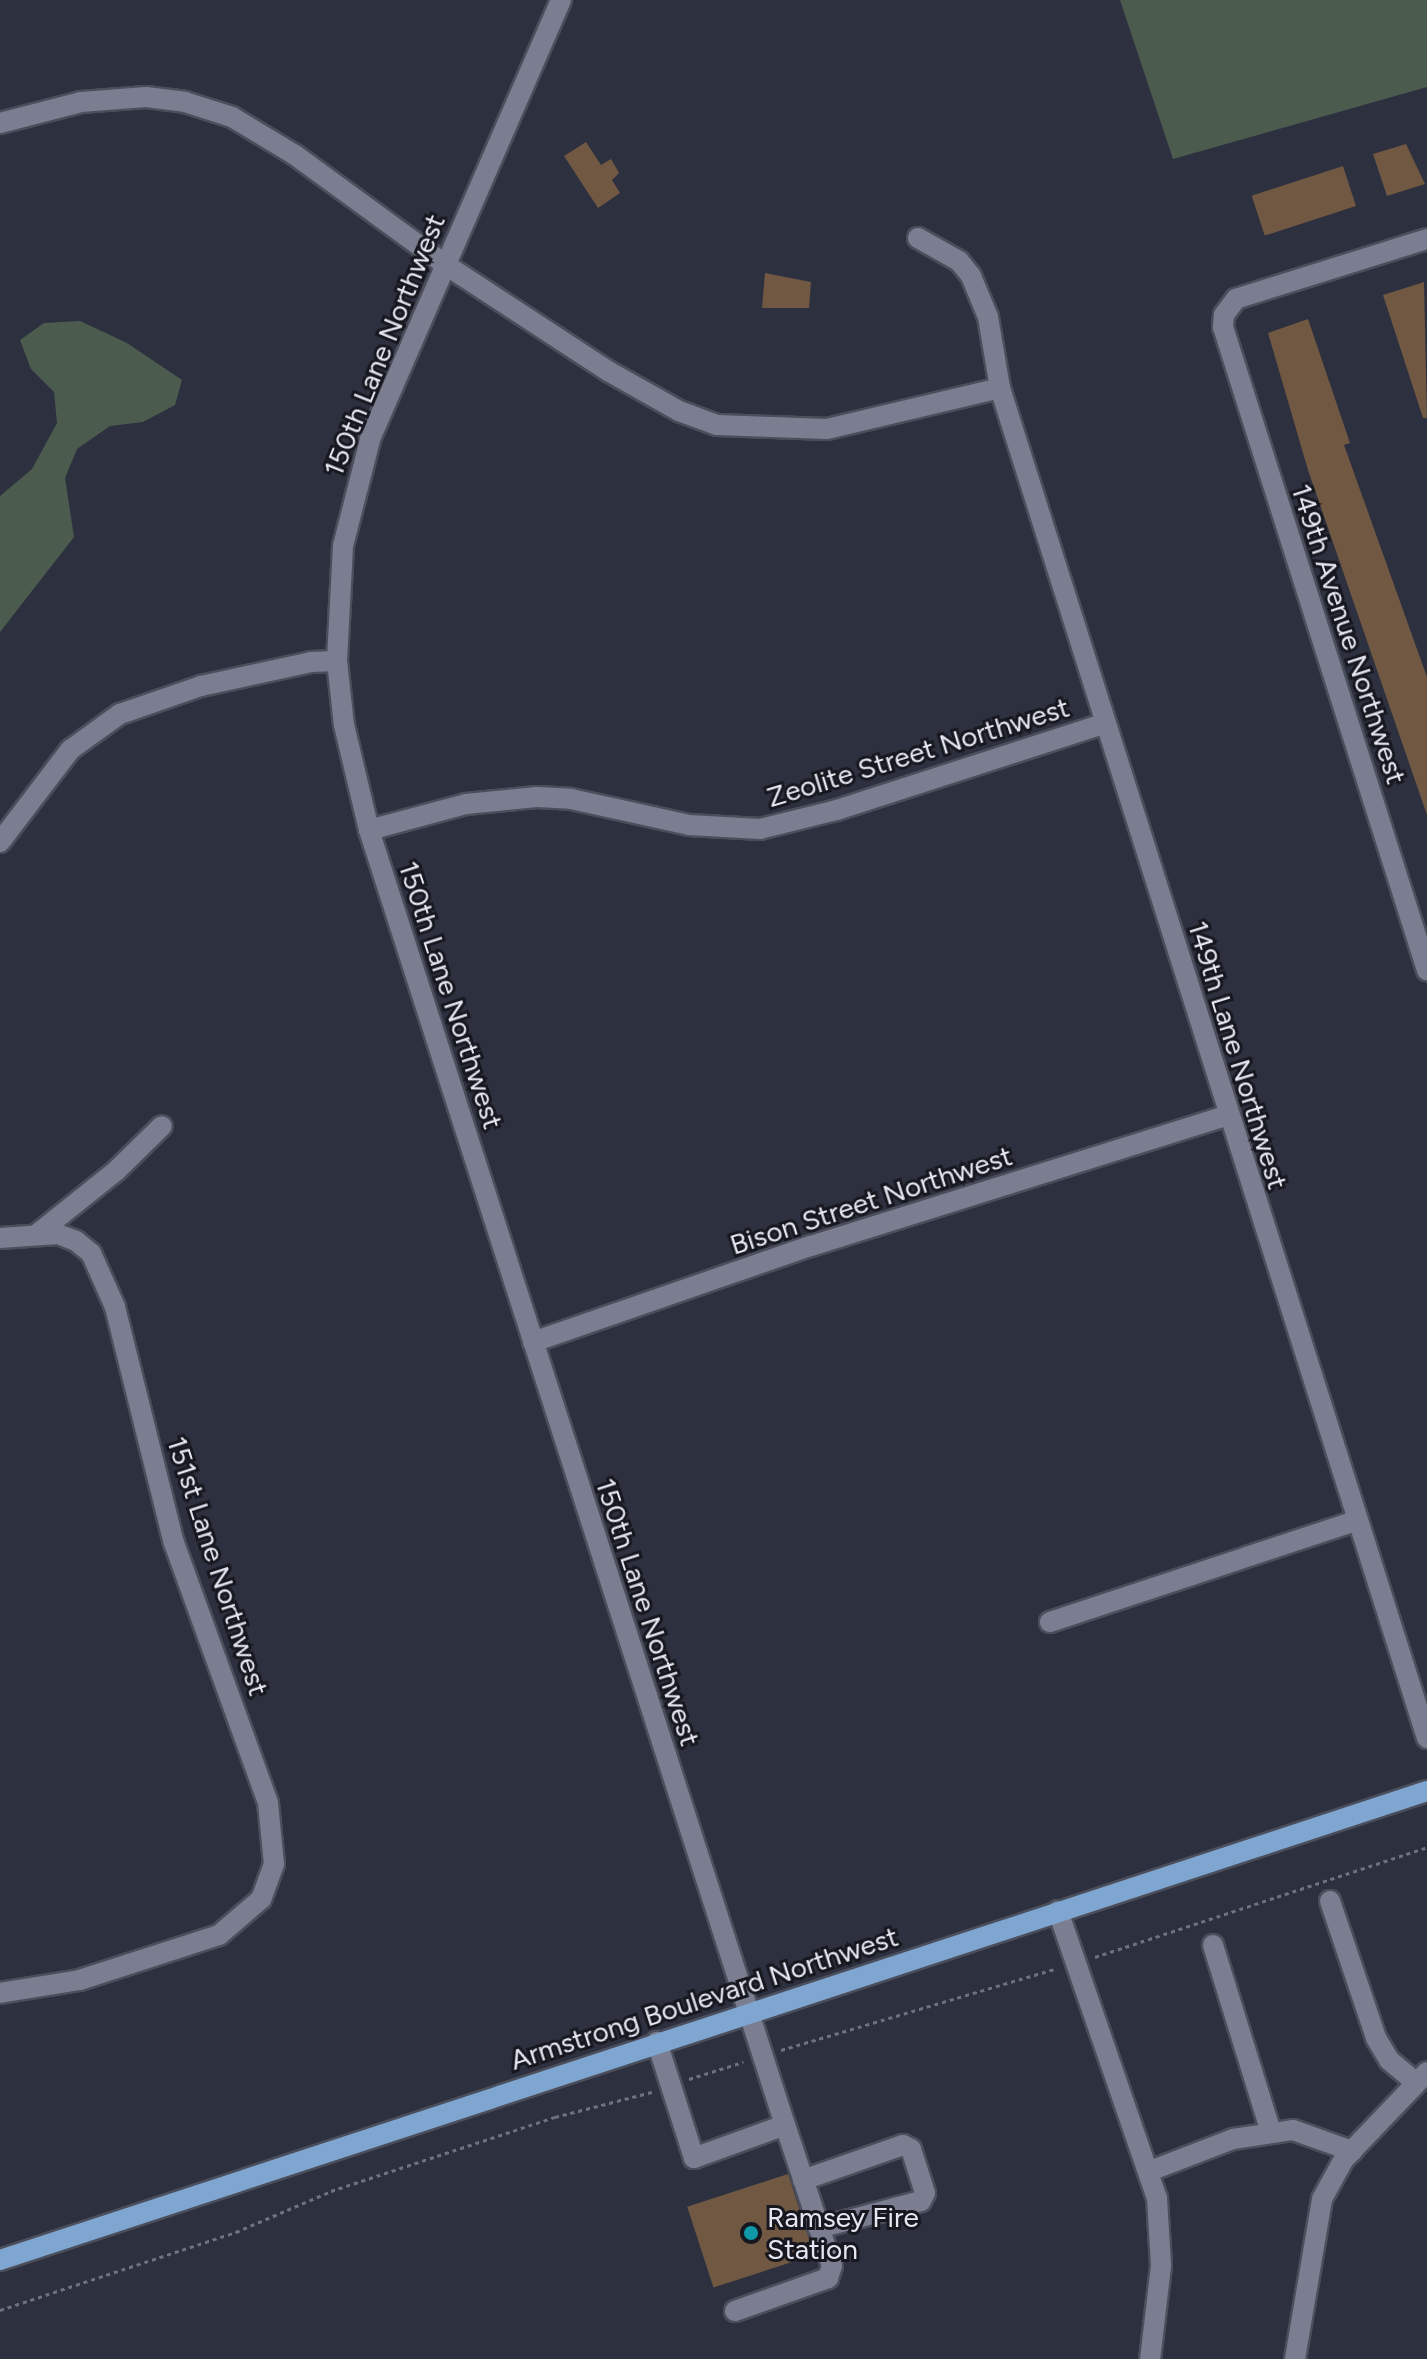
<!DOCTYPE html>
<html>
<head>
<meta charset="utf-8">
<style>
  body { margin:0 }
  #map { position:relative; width:1427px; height:2359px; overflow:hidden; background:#2d303f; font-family:Figtree,sans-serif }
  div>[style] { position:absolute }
  .green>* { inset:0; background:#4b5c4f }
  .building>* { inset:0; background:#705843; transform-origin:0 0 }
  .path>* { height:3px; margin-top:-1.5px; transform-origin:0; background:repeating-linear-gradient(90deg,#6f717f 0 4px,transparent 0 8px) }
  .roads { filter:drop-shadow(2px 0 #4b4e5b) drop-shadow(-2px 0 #4b4e5b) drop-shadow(0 2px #4b4e5b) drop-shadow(0 -2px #4b4e5b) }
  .minor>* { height:20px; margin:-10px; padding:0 10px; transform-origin:10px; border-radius:10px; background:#7a7e90 }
  .major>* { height:20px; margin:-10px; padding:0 10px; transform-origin:10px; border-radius:10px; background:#7ea6d1 }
  .dots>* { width:22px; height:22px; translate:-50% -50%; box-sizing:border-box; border:4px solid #17181f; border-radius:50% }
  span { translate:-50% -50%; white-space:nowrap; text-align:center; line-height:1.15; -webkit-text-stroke:6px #17181f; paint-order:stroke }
  .street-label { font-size:28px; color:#e5e7f2 }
  .poi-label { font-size:28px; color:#e5e7f2 }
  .left { translate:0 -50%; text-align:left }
</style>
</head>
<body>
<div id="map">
  <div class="green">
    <div style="clip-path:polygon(1120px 0,1427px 0,1427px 87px,1173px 159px)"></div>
    <div style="clip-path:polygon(80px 321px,127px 343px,182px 380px,175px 405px,143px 422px,110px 426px,77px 449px,65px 478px,74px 537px,0 632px,0 496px,32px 469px,57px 423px,54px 392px,31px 369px,20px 340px,44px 323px)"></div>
  </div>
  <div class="building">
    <div style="clip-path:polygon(586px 142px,601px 165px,611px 159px,619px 173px,612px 180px,620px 193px,598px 208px,564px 156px)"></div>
    <div style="clip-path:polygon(1406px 144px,1425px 184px,1387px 196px,1373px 154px)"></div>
    <div style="left:1343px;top:166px;width:42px;height:96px;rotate:72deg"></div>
    <div style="clip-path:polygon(765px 273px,811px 282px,809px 308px,762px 308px)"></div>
    <div style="clip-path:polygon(1424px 282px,1427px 418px,1423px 418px,1383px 295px)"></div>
    <div style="clip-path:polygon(1308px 319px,1350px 443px,1344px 445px,1427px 677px,1427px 815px,1308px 470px,1268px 333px)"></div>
    <div style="left:788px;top:2174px;width:85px;height:106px;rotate:72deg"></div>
  </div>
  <div class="path">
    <div style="left:1095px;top:1957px;width:350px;rotate:-18.3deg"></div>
    <div style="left:781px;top:2050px;width:288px;rotate:-16.5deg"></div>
    <div style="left:689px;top:2079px;width:57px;rotate:-17.5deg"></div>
    <div style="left:0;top:2310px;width:249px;rotate:-18.3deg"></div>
    <div style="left:236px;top:2232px;width:103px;rotate:-23.3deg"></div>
    <div style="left:331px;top:2191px;width:236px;rotate:-18.3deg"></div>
    <div style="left:555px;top:2117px;width:100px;rotate:-14.5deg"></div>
  </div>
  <div class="roads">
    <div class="minor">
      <div style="left:561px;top:0;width:480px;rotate:113.5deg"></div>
      <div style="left:370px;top:440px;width:109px;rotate:104.3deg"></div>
      <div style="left:343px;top:546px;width:115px;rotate:93deg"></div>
      <div style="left:337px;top:661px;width:64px;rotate:83.8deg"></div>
      <div style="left:344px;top:725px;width:108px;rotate:76.6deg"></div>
      <div style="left:369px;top:830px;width:1360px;rotate:72.19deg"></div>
      <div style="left:785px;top:2125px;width:97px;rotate:160.1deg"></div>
      <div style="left:694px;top:2158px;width:122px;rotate:-107.7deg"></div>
      <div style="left:0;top:123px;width:84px;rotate:-14.5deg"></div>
      <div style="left:81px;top:102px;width:65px;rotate:-4.4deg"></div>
      <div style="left:146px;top:97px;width:39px;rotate:7deg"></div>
      <div style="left:185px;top:102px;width:49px;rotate:17.7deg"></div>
      <div style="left:232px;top:117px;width:74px;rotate:31.1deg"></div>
      <div style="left:295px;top:155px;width:183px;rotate:36.1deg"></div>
      <div style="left:443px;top:263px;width:197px;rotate:33.2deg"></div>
      <div style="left:608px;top:371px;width:81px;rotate:29.4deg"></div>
      <div style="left:679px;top:411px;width:40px;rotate:20.2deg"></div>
      <div style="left:717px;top:425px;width:110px;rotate:2.1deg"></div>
      <div style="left:827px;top:429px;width:178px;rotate:-13.3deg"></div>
      <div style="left:918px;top:238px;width:47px;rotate:29.3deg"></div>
      <div style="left:959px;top:261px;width:19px;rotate:51deg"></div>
      <div style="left:971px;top:276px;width:44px;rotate:67.5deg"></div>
      <div style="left:988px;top:317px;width:72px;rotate:80.4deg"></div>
      <div style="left:1000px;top:388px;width:1416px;rotate:72.45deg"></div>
      <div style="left:1427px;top:239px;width:200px;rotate:162.6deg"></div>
      <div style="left:1236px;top:299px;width:20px;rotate:127deg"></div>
      <div style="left:1224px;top:315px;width:12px;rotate:95deg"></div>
      <div style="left:1223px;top:327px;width:675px;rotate:72.4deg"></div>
      <div style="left:369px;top:830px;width:100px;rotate:-15deg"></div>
      <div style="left:466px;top:804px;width:71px;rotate:-5.6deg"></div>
      <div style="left:537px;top:797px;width:34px;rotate:3deg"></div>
      <div style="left:571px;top:799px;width:121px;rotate:12.4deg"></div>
      <div style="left:689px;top:825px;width:71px;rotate:3.2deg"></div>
      <div style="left:760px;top:829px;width:79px;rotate:-13.9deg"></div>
      <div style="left:837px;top:810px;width:281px;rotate:-17.9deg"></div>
      <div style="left:0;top:842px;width:116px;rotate:-52.7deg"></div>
      <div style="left:70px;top:750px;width:62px;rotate:-35.8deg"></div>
      <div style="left:120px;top:714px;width:86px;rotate:-19.1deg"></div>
      <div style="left:201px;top:686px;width:113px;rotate:-12.3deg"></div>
      <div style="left:311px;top:662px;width:26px;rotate:-2deg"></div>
      <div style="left:36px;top:1235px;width:102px;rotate:-38.7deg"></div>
      <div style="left:116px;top:1171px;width:64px;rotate:-44.4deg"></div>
      <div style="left:0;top:1238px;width:58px;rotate:-3.9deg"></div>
      <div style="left:58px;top:1234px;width:19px;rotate:21deg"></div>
      <div style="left:76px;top:1241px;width:19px;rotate:39deg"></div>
      <div style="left:91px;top:1253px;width:59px;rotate:66deg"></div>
      <div style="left:115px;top:1307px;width:243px;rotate:76deg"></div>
      <div style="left:174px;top:1543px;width:276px;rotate:70.1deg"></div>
      <div style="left:268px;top:1803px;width:61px;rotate:84.4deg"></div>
      <div style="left:274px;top:1864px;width:37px;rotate:110deg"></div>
      <div style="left:261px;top:1899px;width:55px;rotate:139.4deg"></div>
      <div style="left:219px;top:1935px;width:146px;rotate:162.1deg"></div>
      <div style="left:80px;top:1980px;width:81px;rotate:170.8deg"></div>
      <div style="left:533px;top:1342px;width:294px;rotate:-19.1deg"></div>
      <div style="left:811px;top:1246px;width:437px;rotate:-17.4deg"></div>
      <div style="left:1050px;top:1622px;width:321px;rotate:-18.3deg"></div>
      <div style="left:1330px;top:1901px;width:145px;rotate:71.4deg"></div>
      <div style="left:1376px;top:2038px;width:26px;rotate:59deg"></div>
      <div style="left:1389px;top:2060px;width:35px;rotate:40deg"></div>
      <div style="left:1058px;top:1911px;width:304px;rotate:71deg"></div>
      <div style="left:1157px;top:2198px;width:68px;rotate:86.6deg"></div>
      <div style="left:1161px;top:2266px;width:94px;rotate:96.7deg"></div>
      <div style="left:1213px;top:1945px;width:196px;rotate:72.8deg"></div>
      <div style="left:1150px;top:2171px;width:89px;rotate:-21.1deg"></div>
      <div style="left:1233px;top:2139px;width:61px;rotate:-8.5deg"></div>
      <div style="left:1293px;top:2130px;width:63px;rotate:19.6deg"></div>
      <div style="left:803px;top:2180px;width:106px;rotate:-19.3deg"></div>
      <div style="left:903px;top:2145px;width:9px;rotate:27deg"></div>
      <div style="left:911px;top:2149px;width:46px;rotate:72.3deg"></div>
      <div style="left:925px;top:2193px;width:9px;rotate:117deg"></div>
      <div style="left:921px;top:2201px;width:106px;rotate:165.2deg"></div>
      <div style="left:735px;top:2311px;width:99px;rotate:-19.5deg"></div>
      <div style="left:828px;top:2278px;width:13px;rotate:-72deg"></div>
      <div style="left:832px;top:2266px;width:149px;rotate:-108.4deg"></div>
      <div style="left:1295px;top:2359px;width:162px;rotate:-80.4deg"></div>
      <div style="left:1322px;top:2199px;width:46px;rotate:-61.2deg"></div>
      <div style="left:1344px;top:2159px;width:120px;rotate:-46.3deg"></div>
    </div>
    <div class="major">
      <div style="left:0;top:2260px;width:1502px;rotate:-18.19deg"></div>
    </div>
  </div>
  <div class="dots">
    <div style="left:751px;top:2233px;background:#0f9aa8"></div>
  </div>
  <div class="street-label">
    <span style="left:384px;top:345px;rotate:-68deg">150th Lane Northwest</span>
    <span style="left:1349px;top:634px;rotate:72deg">149th Avenue Northwest</span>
    <span style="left:918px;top:752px;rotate:-17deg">Zeolite Street Northwest</span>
    <span style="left:451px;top:995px;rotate:72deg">150th Lane Northwest</span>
    <span style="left:1238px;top:1055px;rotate:73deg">149th Lane Northwest</span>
    <span style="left:871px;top:1200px;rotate:-18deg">Bison Street Northwest</span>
    <span style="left:218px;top:1566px;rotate:72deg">151st Lane Northwest</span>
    <span style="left:648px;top:1612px;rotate:72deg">150th Lane Northwest</span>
    <span style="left:704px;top:1998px;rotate:-18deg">Armstrong Boulevard Northwest</span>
  </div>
  <div class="poi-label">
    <span class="left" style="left:767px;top:2233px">Ramsey Fire<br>Station</span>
  </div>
</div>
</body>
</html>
